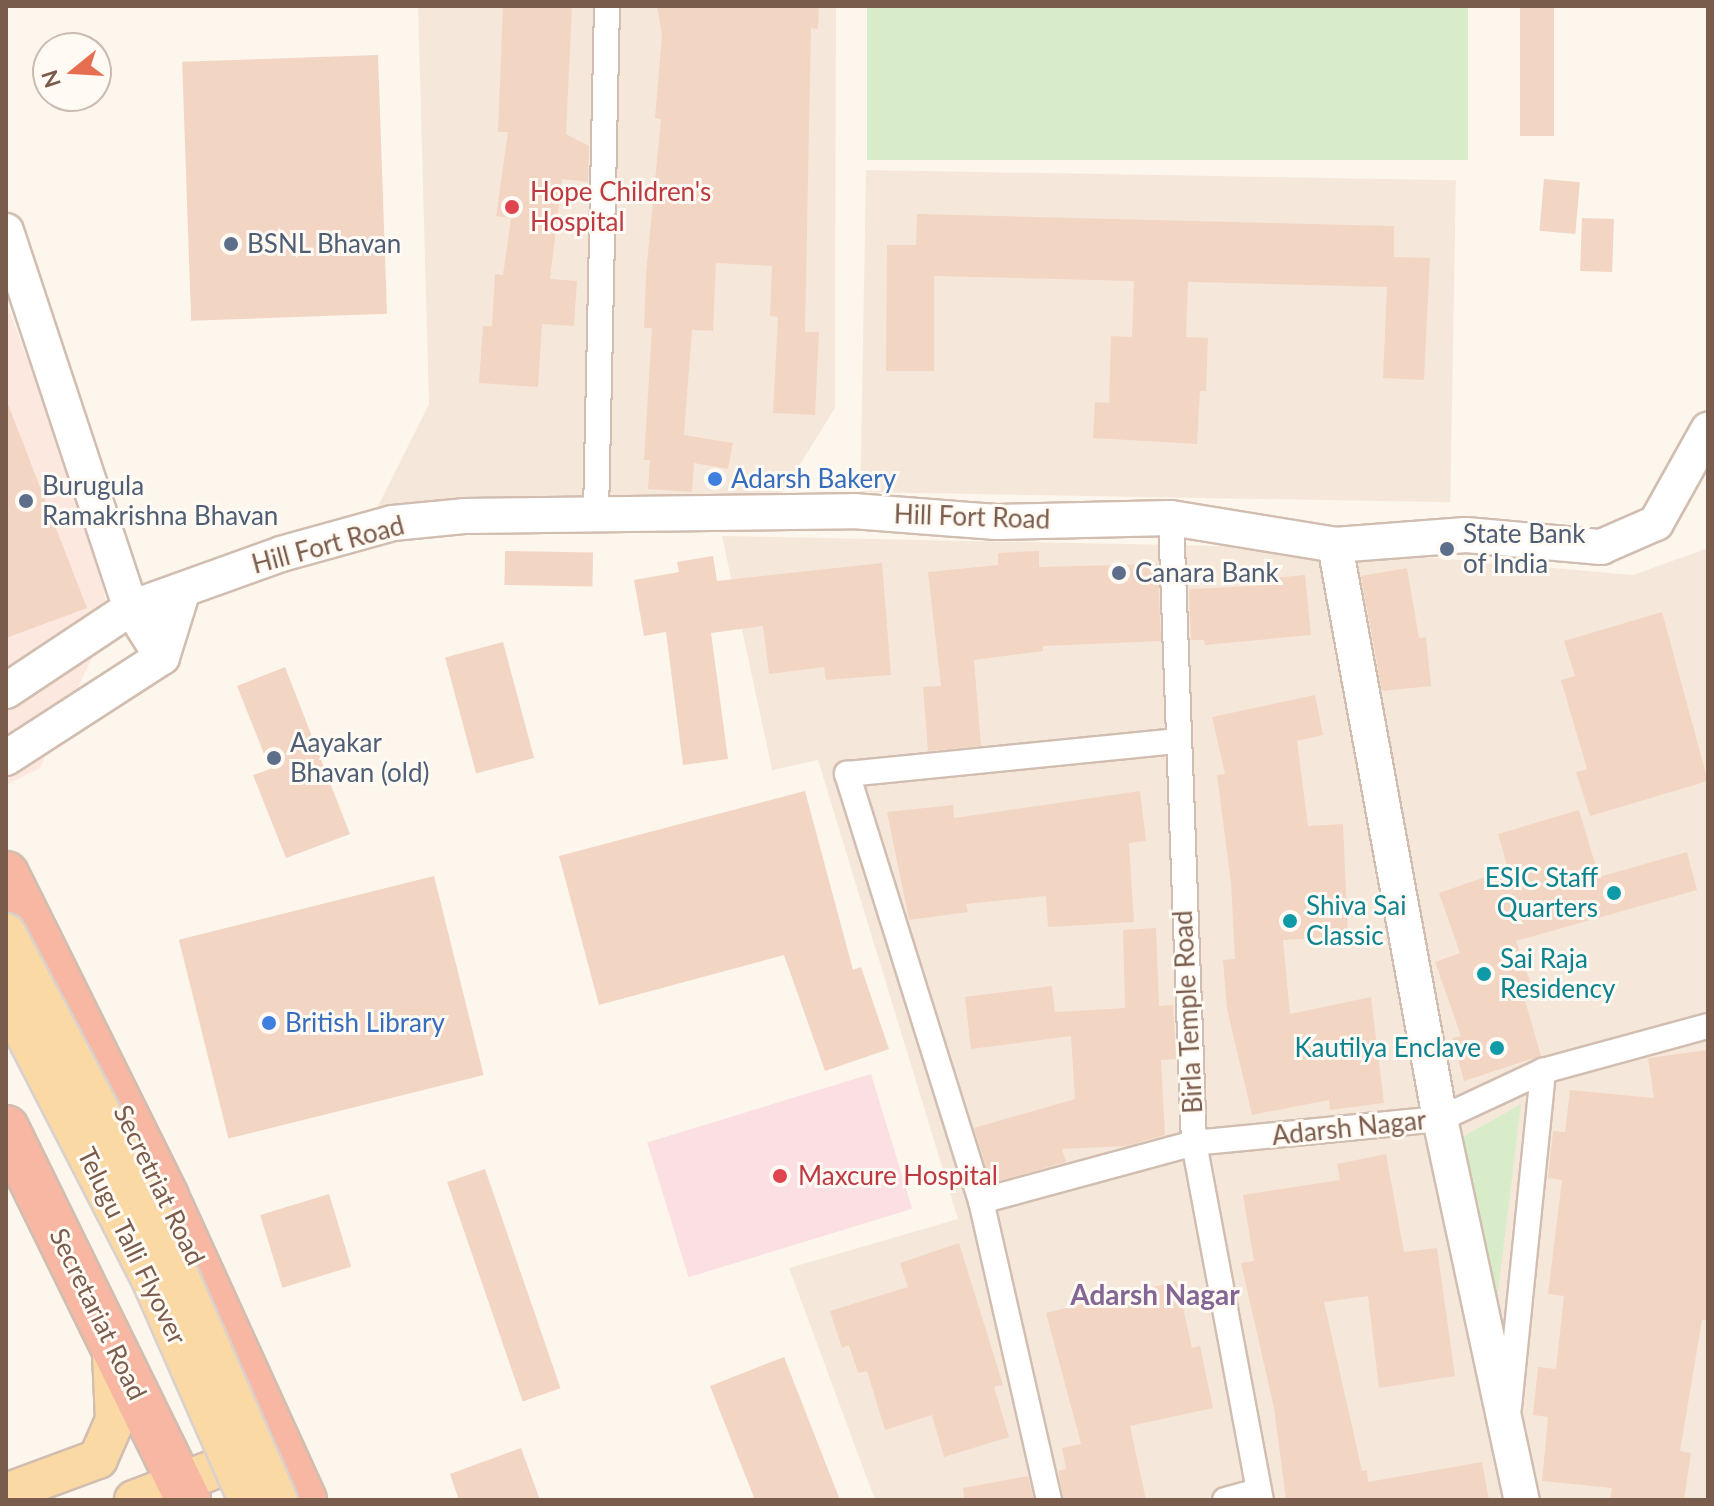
<!DOCTYPE html>
<html>
<head>
<meta charset="utf-8">
<style>
  body { margin:0 }
  #map { position:relative; width:1714px; height:1506px; overflow:hidden; background:#fdf6ec; font-family:Lato,sans-serif }
  div>[style] { position:absolute }
  .residential>* { inset:0; background:#f5e8da; transform-origin:0 0 }
  .commercial>* { inset:0; background:#fde8e0 }
  .medical>* { inset:0; background:#fbdfe3; transform-origin:0 0 }
  .green>* { inset:0; background:#d8ecc9; transform-origin:0 0 }
  .building>* { inset:0; background:#f3d5c3; transform-origin:0 0 }
  .roads { filter:drop-shadow(2px 0 #d1beb0) drop-shadow(-2px 0 #d1beb0) drop-shadow(0 2px #d1beb0) drop-shadow(0 -2px #d1beb0) }
  .street>* { height:24px; margin:-12px; padding:0 12px; transform-origin:12px; border-radius:12px; background:#fff }
  .secondary>* { height:34px; margin:-17px; padding:0 17px; transform-origin:17px; border-radius:17px; background:#fff }
  .primary>* { height:38px; margin:-19px; padding:0 19px; transform-origin:19px; border-radius:19px; background:#fbd9a5 }
  .highway>* { height:44px; margin:-22px; padding:0 22px; transform-origin:22px; border-radius:22px; background:#f7b7a3 }
  .bridges { filter:drop-shadow(2px 0 #dad1cd) drop-shadow(-2px 0 #dad1cd) drop-shadow(0 2px #dad1cd) drop-shadow(0 -2px #dad1cd) }
  .primary-bridge>* { height:38px; margin:-19px; padding:0 19px; transform-origin:19px; border-radius:19px; background:#fbd9a5 }
  .dots>* { width:22px; height:22px; translate:-50% -50%; box-sizing:border-box; border:4px solid #fffaf3; border-radius:50% }
  span { translate:-50% -50%; white-space:nowrap; text-align:center; line-height:1.15; -webkit-text-stroke:6px #fffaf3; paint-order:stroke }
  .health-label { font-size:26px; color:#be3a42 }
  .left { translate:0 -50%; text-align:left }
  .service-label { font-size:26px; color:#4e5e75 }
  .shop-label { font-size:26px; color:#366cbe }
  .street-label { font-size:26px; color:#7a5c4d }
  .culture-label { font-size:26px; color:#0d838f }
  .right { translate:-100% -50%; text-align:right }
  .neighbourhood-label { font-size:28px; color:#846695; font-weight:700 }
  .frame { position:absolute; inset:0; border:8px solid #7a5c4d; pointer-events:none }
  .north { position:absolute; left:32px; top:32px; width:80px; height:80px; box-sizing:border-box; background:#fffaf3; border:2px solid #cabbb1; border-radius:50%; rotate:252deg; font-size:22px; font-weight:700; line-height:32px; text-align:center; color:#7a5c4d }
  .north::after { content:''; display:block; margin:auto; width:28px; height:36px; background:#e76f51; clip-path:polygon(50% 0,100% 100%,50% 72%,0 100%) }
</style>
</head>
<body>
<div id="map">
  <div class="residential">
    <div style="clip-path:polygon(418px 6px,836px 6px,835px 408px,779px 498px,377px 508px,429px 404px)"></div>
    <div style="left:866px;top:170px;width:590px;height:322px;rotate:1deg"></div>
    <div style="clip-path:polygon(722px 536px,1323px 548px,1509px 1500px,875px 1500px,789px 1268px,958px 1219px,818px 760px,772px 770px)"></div>
    <div style="clip-path:polygon(1708px 548px,1708px 1500px,1519px 1500px,1334px 549px,1633px 575px)"></div>
  </div>
  <div class="commercial">
    <div style="clip-path:polygon(6px 302px,96px 542px,109px 622px,40px 768px,6px 785px)"></div>
  </div>
  <div class="medical">
    <div style="left:871px;top:1074px;width:141px;height:234px;rotate:73deg"></div>
  </div>
  <div class="green">
    <div style="left:867px;top:6px;width:601px;height:154px"></div>
    <div style="clip-path:polygon(1521px 1104px,1495px 1316px,1452px 1143px)"></div>
  </div>
  <div class="building">
    <div style="clip-path:polygon(503px 6px,572px 6px,566px 134px,589px 146px,588px 182px,562px 179px,550px 279px,577px 281px,574px 326px,542px 324px,538px 387px,479px 383px,483px 326px,492px 326px,495px 274px,503px 275px,511px 218px,496px 216px,508px 132px,498px 132px)"></div>
    <div style="clip-path:polygon(657px 6px,819px 6px,818px 29px,811px 28px,805px 332px,819px 332px,815px 415px,773px 413px,778px 317px,770px 316px,772px 266px,716px 263px,713px 331px,692px 330px,684px 435px,733px 443px,728px 469px,694px 463px,692px 492px,648px 489px,650px 460px,644px 460px,652px 328px,644px 328px,646px 274px,661px 119px,655px 118px,662px 35px)"></div>
    <div style="left:1520px;top:6px;width:34px;height:130px"></div>
    <div style="left:378px;top:55px;width:259px;height:196px;rotate:88deg"></div>
    <div style="left:1544px;top:179px;width:36px;height:52px;rotate:5deg"></div>
    <div style="clip-path:polygon(917px 214px,1394px 226px,1394px 257px,1430px 258px,1424px 380px,1383px 378px,1387px 287px,1188px 282px,1186px 337px,1208px 338px,1206px 391px,1200px 391px,1197px 444px,1093px 438px,1095px 402px,1109px 403px,1111px 336px,1132px 337px,1134px 281px,934px 276px,934px 371px,886px 371px,887px 245px,916px 245px)"></div>
    <div style="left:1582px;top:218px;width:32px;height:53px;rotate:2deg"></div>
    <div style="clip-path:polygon(6px 399px,87px 608px,6px 638px)"></div>
    <div style="left:505px;top:551px;width:88px;height:34px;rotate:1deg"></div>
    <div style="clip-path:polygon(1039px 551px,1039px 567px,1158px 564px,1161px 641px,1043px 646px,1043px 651px,974px 660px,981px 746px,928px 751px,923px 687px,941px 686px,928px 572px,998px 565px,998px 553px)"></div>
    <div style="clip-path:polygon(713px 556px,717px 581px,882px 563px,891px 675px,826px 680px,824px 667px,769px 674px,763px 626px,711px 633px,728px 759px,683px 765px,666px 632px,644px 636px,634px 580px,679px 572px,677px 562px)"></div>
    <div style="clip-path:polygon(1407px 568px,1419px 638px,1426px 637px,1431px 686px,1382px 691px,1361px 576px)"></div>
    <div style="clip-path:polygon(1305px 575px,1311px 635px,1205px 645px,1204px 640px,1191px 640px,1189px 589px,1274px 585px,1273px 578px)"></div>
    <div style="clip-path:polygon(1662px 612px,1708px 781px,1590px 816px,1576px 772px,1587px 769px,1561px 680px,1575px 676px,1564px 641px)"></div>
    <div style="left:503px;top:642px;width:120px;height:60px;rotate:75deg"></div>
    <div style="clip-path:polygon(285px 667px,350px 834px,286px 858px,253px 775px,270px 769px,237px 686px)"></div>
    <div style="clip-path:polygon(1315px 695px,1323px 735px,1297px 741px,1308px 826px,1343px 824px,1348px 936px,1283px 940px,1290px 1014px,1371px 997px,1384px 1103px,1330px 1110px,1329px 1100px,1252px 1115px,1227px 1009px,1223px 960px,1235px 959px,1231px 883px,1217px 775px,1225px 774px,1212px 717px)"></div>
    <div style="clip-path:polygon(805px 791px,853px 970px,861px 967px,889px 1049px,825px 1071px,784px 955px,599px 1005px,559px 856px)"></div>
    <div style="clip-path:polygon(1140px 791px,1146px 841px,1129px 843px,1134px 922px,1048px 927px,1046px 896px,966px 904px,968px 912px,909px 920px,887px 812px,953px 805px,954px 818px)"></div>
    <div style="clip-path:polygon(1579px 810px,1599px 877px,1687px 852px,1697px 890px,1516px 941px,1532px 987px,1522px 990px,1541px 1056px,1464px 1081px,1452px 1038px,1461px 1036px,1435px 962px,1460px 953px,1439px 893px,1508px 869px,1498px 834px)"></div>
    <div style="left:434px;top:876px;width:205px;height:263px;rotate:76deg"></div>
    <div style="clip-path:polygon(1156px 928px,1159px 1006px,1173px 1005px,1175px 1037px,1176px 1059px,1161px 1060px,1165px 1135px,1126px 1146px,1062px 1149px,1066px 1162px,991px 1183px,974px 1128px,1075px 1099px,1071px 1036px,971px 1049px,965px 997px,1052px 986px,1055px 1012px,1125px 1008px,1123px 930px)"></div>
    <div style="clip-path:polygon(1708px 1050px,1708px 1320px,1702px 1320px,1680px 1451px,1691px 1453px,1684px 1500px,1610px 1500px,1612px 1488px,1542px 1481px,1548px 1417px,1533px 1415px,1538px 1367px,1556px 1369px,1564px 1296px,1548px 1294px,1562px 1180px,1548px 1178px,1553px 1131px,1565px 1132px,1570px 1090px,1654px 1098px,1648px 1058px)"></div>
    <div style="clip-path:polygon(1386px 1154px,1404px 1252px,1437px 1248px,1455px 1376px,1379px 1388px,1368px 1296px,1324px 1302px,1362px 1471px,1367px 1470px,1368px 1482px,1482px 1462px,1489px 1500px,1286px 1500px,1274px 1408px,1241px 1263px,1254px 1261px,1243px 1195px,1340px 1180px,1337px 1164px)"></div>
    <div style="left:485px;top:1169px;width:232px;height:40px;rotate:71deg"></div>
    <div style="left:329px;top:1194px;width:76px;height:72px;rotate:73deg"></div>
    <div style="clip-path:polygon(959px 1243px,1003px 1385px,994px 1387px,1009px 1437px,944px 1457px,932px 1415px,885px 1430px,867px 1371px,858px 1373px,849px 1345px,842px 1348px,830px 1311px,908px 1287px,900px 1263px)"></div>
    <div style="clip-path:polygon(1177px 1281px,1192px 1348px,1200px 1346px,1213px 1408px,1130px 1426px,1146px 1500px,1064px 1500px,1058px 1471px,1066px 1469px,1062px 1448px,1081px 1444px,1046px 1313px)"></div>
    <div style="clip-path:polygon(784px 1357px,840px 1500px,755px 1500px,710px 1386px)"></div>
    <div style="clip-path:polygon(521px 1448px,540px 1500px,459px 1500px,450px 1474px)"></div>
    <div style="clip-path:polygon(1028px 1476px,1034px 1500px,964px 1500px,963px 1488px)"></div>
  </div>
  <div class="roads">
    <div class="street">
      <div style="left:596px;top:514px;width:508px;rotate:-88.76deg"></div>
      <div style="left:1171px;top:518px;width:625px;rotate:87.89deg"></div>
      <div style="left:1194px;top:1143px;width:363px;rotate:79.4deg"></div>
      <div style="left:981px;top:1201px;width:221px;rotate:-15.2deg"></div>
      <div style="left:1194px;top:1143px;width:247px;rotate:-5.6deg"></div>
      <div style="left:1440px;top:1119px;width:114px;rotate:-25deg"></div>
      <div style="left:1543px;top:1071px;width:171px;rotate:-15.3deg"></div>
      <div style="left:1509px;top:1407px;width:338px;rotate:-84.2deg"></div>
      <div style="left:1049px;top:1500px;width:307px;rotate:-102.8deg"></div>
      <div style="left:981px;top:1201px;width:448px;rotate:-107.4deg"></div>
      <div style="left:847px;top:774px;width:331px;rotate:-5.7deg"></div>
      <div style="left:1225px;top:1500px;width:35px;rotate:-15deg"></div>
    </div>
    <div class="secondary">
      <div style="left:6px;top:231px;width:397px;rotate:71.7deg"></div>
      <div style="left:131px;top:608px;width:58px;rotate:57.7deg"></div>
      <div style="left:1335px;top:545px;width:584px;rotate:79.63deg"></div>
      <div style="left:1440px;top:1119px;width:390px;rotate:77.9deg"></div>
      <div style="left:6px;top:691px;width:150px;rotate:-33.6deg"></div>
      <div style="left:131px;top:608px;width:159px;rotate:-19.8deg"></div>
      <div style="left:281px;top:554px;width:116px;rotate:-15.5deg"></div>
      <div style="left:393px;top:523px;width:71px;rotate:-5.6deg"></div>
      <div style="left:464px;top:516px;width:389px;rotate:-0.7deg"></div>
      <div style="left:853px;top:511px;width:144px;rotate:4.4deg"></div>
      <div style="left:997px;top:522px;width:174px;rotate:-1.3deg"></div>
      <div style="left:1171px;top:518px;width:166px;rotate:9.3deg"></div>
      <div style="left:1335px;top:545px;width:131px;rotate:-4.4deg"></div>
      <div style="left:1466px;top:535px;width:136px;rotate:5.1deg"></div>
      <div style="left:1601px;top:547px;width:60px;rotate:-23.6deg"></div>
      <div style="left:1656px;top:523px;width:107px;rotate:-60.8deg"></div>
      <div style="left:6px;top:758px;width:186px;rotate:-32.9deg"></div>
      <div style="left:162px;top:657px;width:70px;rotate:-72.6deg"></div>
    </div>
    <div class="primary">
      <div style="left:6px;top:1493px;width:98px;rotate:-20.3deg"></div>
      <div style="left:98px;top:1459px;width:43px;rotate:-66.4deg"></div>
      <div style="left:115px;top:1420px;width:67px;rotate:-92.6deg"></div>
      <div style="left:134px;top:1500px;width:137px;rotate:-20.9deg"></div>
    </div>
    <div class="highway">
      <div style="left:6px;top:874px;width:360px;rotate:63.6deg"></div>
      <div style="left:166px;top:1197px;width:333px;rotate:65.5deg"></div>
      <div style="left:6px;top:1128px;width:414px;rotate:63.9deg"></div>
    </div>
  </div>
  <div class="bridges">
    <div class="primary-bridge">
      <div style="left:6px;top:933px;width:284px;rotate:62.1deg"></div>
      <div style="left:139px;top:1184px;width:345px;rotate:66.3deg"></div>
      <div style="left:6px;top:997px;width:317px;rotate:62.8deg"></div>
      <div style="left:151px;top:1279px;width:241px;rotate:66.3deg"></div>
    </div>
  </div>
  <div class="dots">
    <div style="left:512px;top:207px;background:#e0444e"></div>
    <div style="left:231px;top:244px;background:#5c6f8a"></div>
    <div style="left:715px;top:479px;background:#3f7fe0"></div>
    <div style="left:26px;top:501px;background:#5c6f8a"></div>
    <div style="left:1447px;top:549px;background:#5c6f8a"></div>
    <div style="left:1119px;top:573px;background:#5c6f8a"></div>
    <div style="left:274px;top:758px;background:#5c6f8a"></div>
    <div style="left:1614px;top:893px;background:#0f9aa8"></div>
    <div style="left:1290px;top:921px;background:#0f9aa8"></div>
    <div style="left:1484px;top:974px;background:#0f9aa8"></div>
    <div style="left:269px;top:1023px;background:#3f7fe0"></div>
    <div style="left:1497px;top:1048px;background:#0f9aa8"></div>
    <div style="left:780px;top:1176px;background:#e0444e"></div>
  </div>
  <div class="health-label">
    <span class="left" style="left:530px;top:207px">Hope Children's<br>Hospital</span>
    <span class="left" style="left:798px;top:1176px">Maxcure Hospital</span>
  </div>
  <div class="service-label">
    <span class="left" style="left:247px;top:244px">BSNL Bhavan</span>
    <span class="left" style="left:42px;top:501px">Burugula<br>Ramakrishna Bhavan</span>
    <span class="left" style="left:1463px;top:549px">State Bank<br>of India</span>
    <span class="left" style="left:1135px;top:573px">Canara Bank</span>
    <span class="left" style="left:290px;top:758px">Aayakar<br>Bhavan (old)</span>
  </div>
  <div class="shop-label">
    <span class="left" style="left:731px;top:479px">Adarsh Bakery</span>
    <span class="left" style="left:285px;top:1023px">British Library</span>
  </div>
  <div class="street-label">
    <span style="left:972px;top:517px;rotate:2deg">Hill Fort Road</span>
    <span style="left:328px;top:545px;rotate:-15deg">Hill Fort Road</span>
    <span style="left:1188px;top:1012px;rotate:-93deg">Birla Temple Road</span>
    <span style="left:1349px;top:1128px;rotate:-6deg">Adarsh Nagar</span>
    <span style="left:159px;top:1185px;rotate:64deg">Secretriat Road</span>
    <span style="left:132px;top:1246px;rotate:64deg">Telugu Talli Flyover</span>
    <span style="left:98px;top:1314px;rotate:64deg">Secretariat Road</span>
  </div>
  <div class="culture-label">
    <span class="right" style="left:1598px;top:893px">ESIC Staff<br>Quarters</span>
    <span class="left" style="left:1306px;top:921px">Shiva Sai<br>Classic</span>
    <span class="left" style="left:1500px;top:974px">Sai Raja<br>Residency</span>
    <span class="right" style="left:1481px;top:1048px">Kautilya Enclave</span>
  </div>
  <div class="neighbourhood-label">
    <span style="left:1155px;top:1294px">Adarsh Nagar</span>
  </div>
  <div class="frame"></div>
  <div class="north">N</div>
</div>
</body>
</html>
